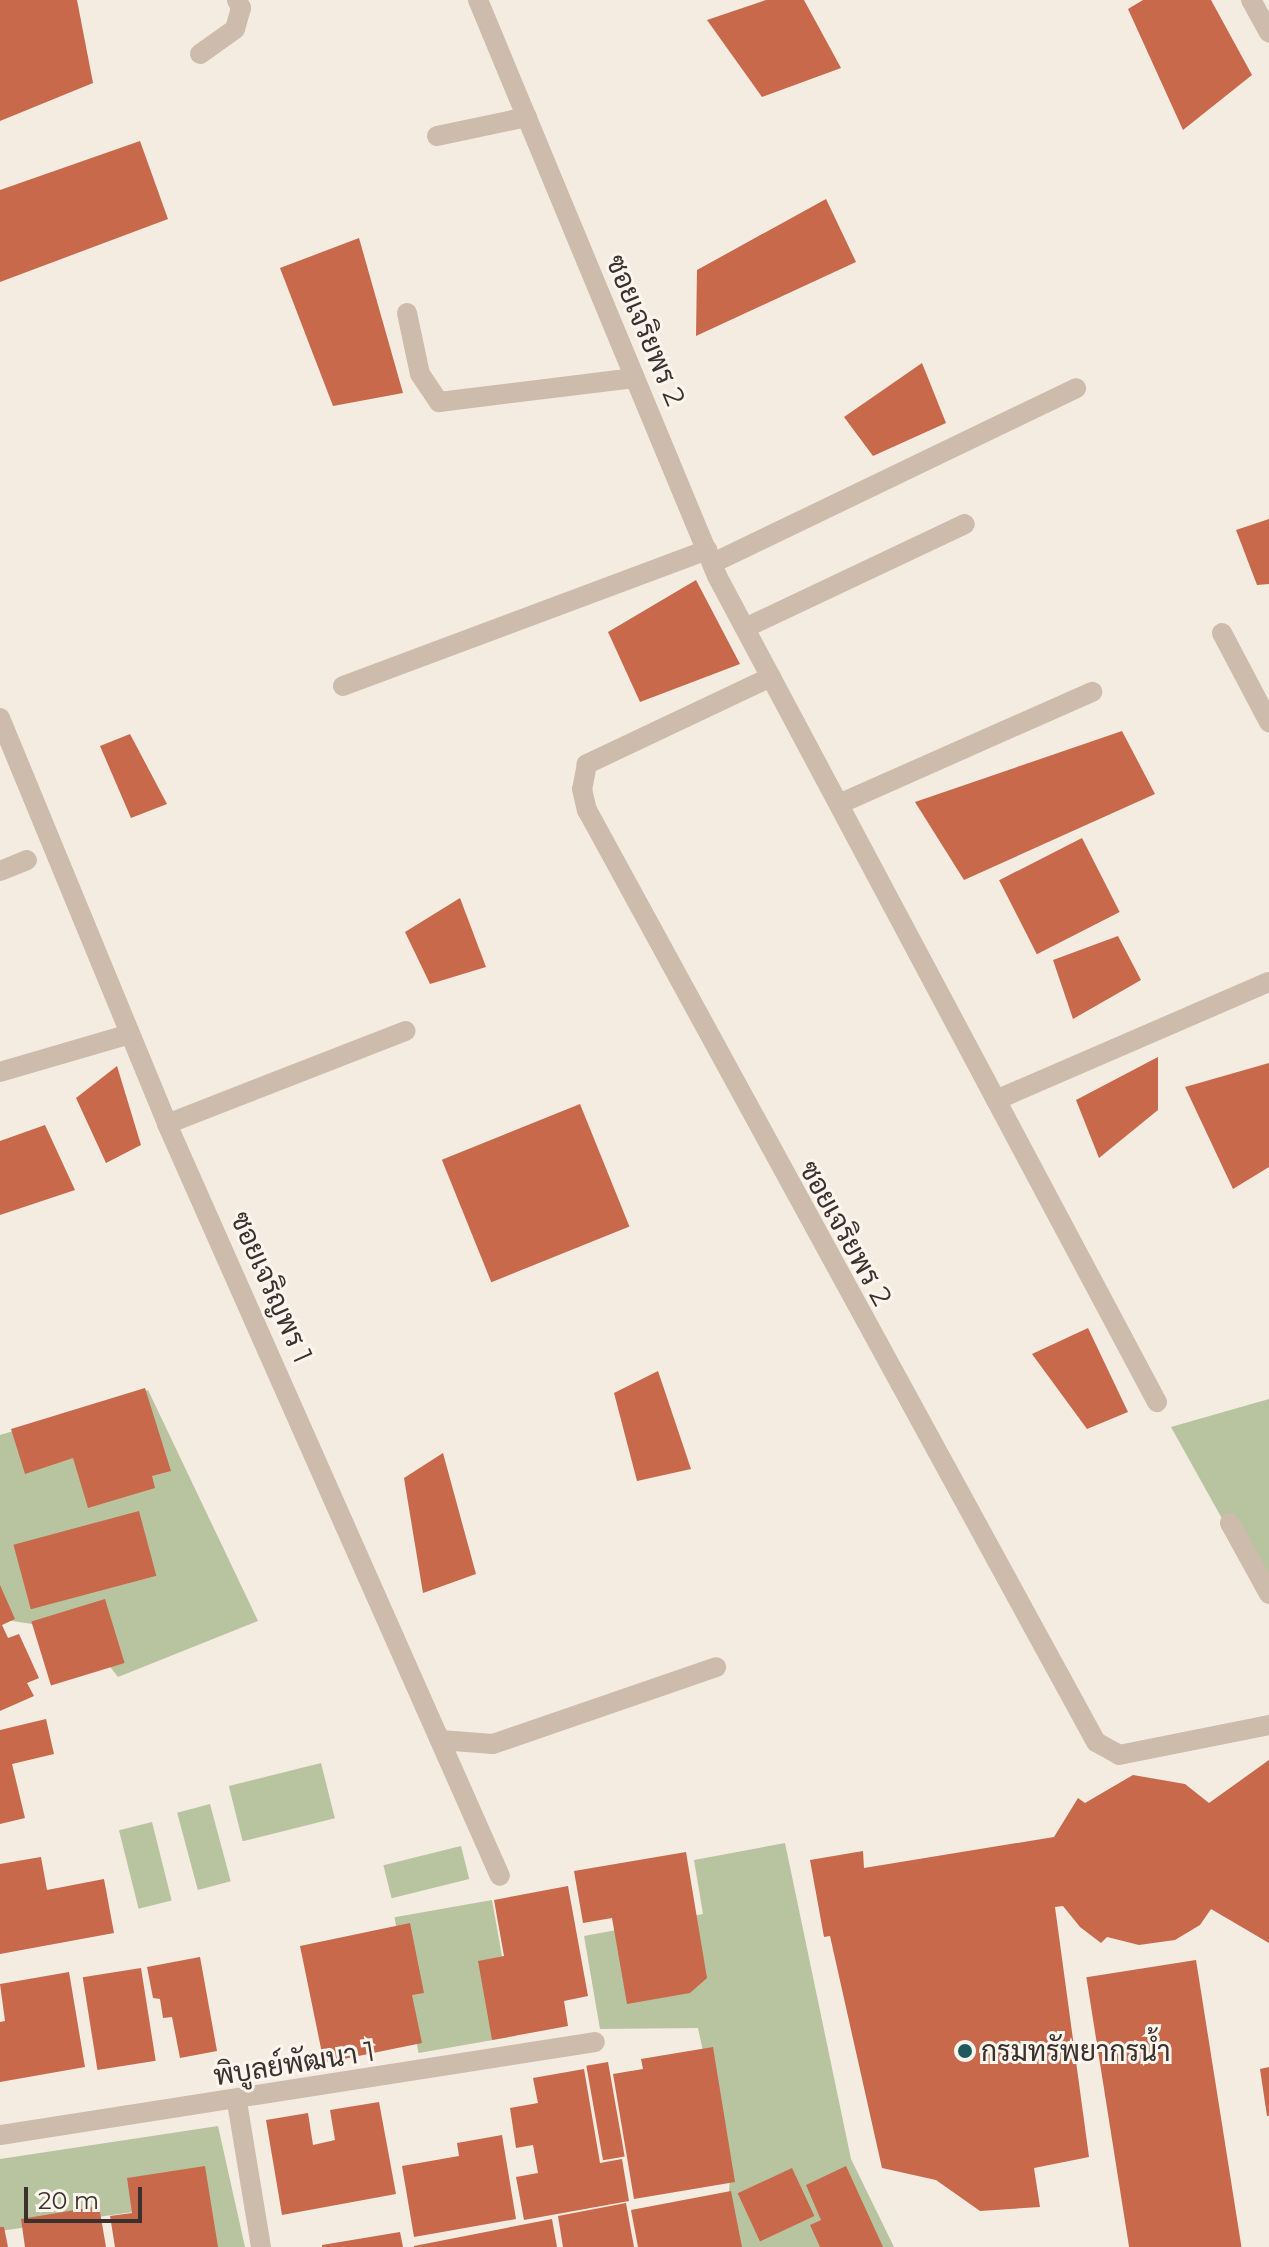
<!DOCTYPE html>
<html>
<head>
<meta charset="utf-8">
<style>
  body { margin:0 }
  #map { position:relative; width:1269px; height:2247px; overflow:hidden; background:#f4ebe1; font-family:Montserrat,Sarabun,sans-serif }
  div>[style] { position:absolute }
  .green>* { inset:0; background:#b8c4a0; transform-origin:0 0 }
  .building>* { inset:0; background:#c8694b; transform-origin:0 0 }
  .lane>* { height:20px; margin:-10px; padding:0 10px; transform-origin:10px; border-radius:10px; background:#cdbbac }
  .street>* { height:20px; margin:-10px; padding:0 10px; transform-origin:10px; border-radius:10px; background:#cdbbac }
  .dots>* { width:22px; height:22px; translate:-50% -50%; box-sizing:border-box; border:4px solid #fbf5ee; border-radius:50% }
  span { translate:-50% -50%; white-space:nowrap; text-align:center; line-height:1.15; -webkit-text-stroke:6px #fbf5ee; paint-order:stroke }
  .street-label { font-size:28px; color:#3b302b }
  .poi-label { font-size:28px; color:#3b302b }
  .left { translate:0 -50%; text-align:left }
  .scale { position:absolute; left:24px; top:2187px; width:118px; height:36px; box-sizing:border-box; border:4px solid #3b302b; border-top:0; padding-left:10px; font-size:24px; line-height:28px; white-space:nowrap; color:#3b302b; -webkit-text-stroke:6px #fbf5ee; paint-order:stroke }
</style>
</head>
<body>
<div id="map">
  <div class="green">
    <div style="clip-path:polygon(148px 1390px,258px 1621px,118px 1677px,83px 1632px,0 1619px,0 1435px)"></div>
    <div style="clip-path:polygon(1269px 1399px,1269px 1603px,1171px 1427px)"></div>
    <div style="left:321px;top:1763px;width:57px;height:95px;rotate:76deg"></div>
    <div style="left:210px;top:1804px;width:80px;height:34px;rotate:75deg"></div>
    <div style="left:152px;top:1822px;width:81px;height:34px;rotate:76deg"></div>
    <div style="clip-path:polygon(785px 1843px,851px 2159px,894px 2247px,661px 2247px,726px 2229px,730px 2178px,698px 2028px,600px 2029px,584px 1936px,703px 1914px,694px 1860px)"></div>
    <div style="left:461px;top:1846px;width:34px;height:80px;rotate:76deg"></div>
    <div style="left:492px;top:1900px;width:138px;height:99px;rotate:80deg"></div>
    <div style="clip-path:polygon(218px 2126px,245px 2247px,192px 2247px,182px 2205px,0 2231px,0 2159px)"></div>
  </div>
  <div class="building">
    <div style="clip-path:polygon(0 0,77px 0,93px 83px,0 121px)"></div>
    <div style="clip-path:polygon(766px 0,804px 0,841px 68px,762px 97px,707px 20px)"></div>
    <div style="clip-path:polygon(1143px 0,1211px 0,1252px 75px,1183px 130px,1128px 9px)"></div>
    <div style="clip-path:polygon(140px 141px,168px 219px,0 282px,0 190px)"></div>
    <div style="clip-path:polygon(826px 199px,856px 262px,696px 336px,697px 270px)"></div>
    <div style="clip-path:polygon(359px 238px,403px 393px,333px 406px,280px 268px)"></div>
    <div style="clip-path:polygon(922px 363px,946px 423px,873px 456px,844px 417px)"></div>
    <div style="clip-path:polygon(1269px 519px,1269px 584px,1257px 585px,1236px 530px)"></div>
    <div style="clip-path:polygon(696px 580px,740px 664px,640px 702px,608px 632px)"></div>
    <div style="clip-path:polygon(1122px 731px,1155px 794px,964px 880px,915px 802px)"></div>
    <div style="clip-path:polygon(130px 734px,167px 804px,131px 818px,100px 746px)"></div>
    <div style="left:1082px;top:838px;width:83px;height:93px;rotate:63deg"></div>
    <div style="clip-path:polygon(460px 898px,486px 967px,430px 984px,405px 932px)"></div>
    <div style="clip-path:polygon(1118px 936px,1141px 980px,1073px 1019px,1053px 960px)"></div>
    <div style="clip-path:polygon(1158px 1057px,1158px 1110px,1099px 1158px,1076px 1100px)"></div>
    <div style="clip-path:polygon(1269px 1063px,1269px 1167px,1233px 1189px,1185px 1087px)"></div>
    <div style="clip-path:polygon(117px 1066px,141px 1145px,106px 1163px,76px 1098px)"></div>
    <div style="left:580px;top:1104px;width:132px;height:149px;rotate:68deg"></div>
    <div style="clip-path:polygon(45px 1125px,75px 1190px,0 1215px,0 1141px)"></div>
    <div style="clip-path:polygon(1088px 1328px,1128px 1412px,1087px 1429px,1032px 1354px)"></div>
    <div style="clip-path:polygon(658px 1371px,691px 1469px,637px 1481px,614px 1393px)"></div>
    <div style="clip-path:polygon(145px 1388px,171px 1471px,152px 1476px,155px 1488px,88px 1508px,73px 1458px,25px 1474px,11px 1429px)"></div>
    <div style="clip-path:polygon(443px 1453px,476px 1574px,423px 1593px,404px 1478px)"></div>
    <div style="left:139px;top:1511px;width:67px;height:130px;rotate:75deg"></div>
    <div style="clip-path:polygon(0 1585px,15px 1619px,2px 1625px,8px 1638px,19px 1634px,39px 1678px,27px 1683px,34px 1696px,0 1711px)"></div>
    <div style="left:105px;top:1599px;width:67px;height:77px;rotate:73deg"></div>
    <div style="clip-path:polygon(46px 1719px,54px 1754px,12px 1764px,25px 1818px,0 1824px,0 1730px)"></div>
    <div style="clip-path:polygon(1269px 1760px,1269px 1943px,1211px 1909px,1200px 1925px,1175px 1940px,1139px 1945px,1107px 1937px,1101px 1943px,1080px 1927px,1063px 1906px,1055px 1907px,1089px 2157px,1034px 2168px,1040px 2207px,980px 2211px,936px 2180px,882px 2168px,830px 1936px,824px 1937px,810px 1860px,863px 1851px,864px 1868px,1054px 1837px,1078px 1798px,1085px 1803px,1133px 1775px,1185px 1784px,1209px 1803px)"></div>
    <div style="clip-path:polygon(686px 1852px,707px 1978px,690px 1993px,627px 2004px,612px 1918px,583px 1923px,574px 1871px)"></div>
    <div style="clip-path:polygon(41px 1857px,47px 1890px,104px 1879px,114px 1933px,0 1954px,0 1864px)"></div>
    <div style="clip-path:polygon(568px 1886px,588px 1996px,564px 2001px,568px 2026px,492px 2040px,478px 1961px,504px 1956px,494px 1900px)"></div>
    <div style="clip-path:polygon(410px 1923px,424px 1993px,412px 1995px,422px 2043px,324px 2063px,300px 1946px)"></div>
    <div style="clip-path:polygon(200px 1957px,217px 2051px,180px 2058px,172px 2017px,163px 2018px,160px 1999px,153px 1998px,147px 1967px)"></div>
    <div style="left:1196px;top:1960px;width:291px;height:111px;rotate:81deg"></div>
    <div style="left:141px;top:1968px;width:94px;height:59px;rotate:81deg"></div>
    <div style="clip-path:polygon(69px 1972px,85px 2067px,0 2082px,0 2022px,5px 2021px,0 1984px)"></div>
    <div style="clip-path:polygon(713px 2047px,735px 2182px,634px 2199px,613px 2074px,643px 2069px,641px 2059px)"></div>
    <div style="left:608px;top:2062px;width:96px;height:22px;rotate:80deg"></div>
    <div style="clip-path:polygon(1269px 2067px,1269px 2116px,1267px 2116px,1260px 2069px)"></div>
    <div style="clip-path:polygon(584px 2069px,600px 2163px,622px 2159px,629px 2201px,524px 2220px,516px 2177px,538px 2173px,533px 2145px,516px 2148px,510px 2108px,538px 2103px,533px 2078px)"></div>
    <div style="clip-path:polygon(379px 2102px,396px 2194px,282px 2215px,266px 2120px,308px 2113px,313px 2145px,335px 2140px,330px 2110px)"></div>
    <div style="clip-path:polygon(502px 2135px,516px 2219px,414px 2237px,402px 2166px,459px 2156px,457px 2143px)"></div>
    <div style="clip-path:polygon(205px 2166px,218px 2247px,115px 2247px,110px 2216px,132px 2213px,127px 2178px)"></div>
    <div style="clip-path:polygon(846px 2166px,883px 2247px,820px 2247px,810px 2225px,821px 2220px,806px 2185px)"></div>
    <div style="left:792px;top:2168px;width:53px;height:60px;rotate:65deg"></div>
    <div style="clip-path:polygon(731px 2191px,742px 2247px,638px 2247px,631px 2210px)"></div>
    <div style="clip-path:polygon(626px 2203px,634px 2247px,563px 2247px,558px 2216px)"></div>
    <div style="clip-path:polygon(99px 2206px,106px 2247px,25px 2247px,21px 2219px)"></div>
    <div style="clip-path:polygon(552px 2219px,557px 2247px,414px 2247px,414px 2246px)"></div>
    <div style="clip-path:polygon(0 2227px,4px 2227px,8px 2247px,0 2247px)"></div>
    <div style="clip-path:polygon(400px 2232px,403px 2247px,322px 2247px,322px 2245px)"></div>
  </div>
  <div class="lane">
    <div style="left:745px;top:628px;width:243px;rotate:-25.3deg"></div>
  </div>
  <div class="street">
    <div style="left:478px;top:0;width:624px;rotate:67.46deg"></div>
    <div style="left:717px;top:576px;width:936px;rotate:61.96deg"></div>
    <div style="left:1251px;top:0;width:37px;rotate:61deg"></div>
    <div style="left:200px;top:54px;width:43px;rotate:-35.5deg"></div>
    <div style="left:235px;top:29px;width:22px;rotate:-74deg"></div>
    <div style="left:241px;top:8px;width:9px;rotate:-117deg"></div>
    <div style="left:437px;top:136px;width:92px;rotate:-11.9deg"></div>
    <div style="left:407px;top:313px;width:62px;rotate:78deg"></div>
    <div style="left:420px;top:374px;width:34px;rotate:56deg"></div>
    <div style="left:439px;top:402px;width:197px;rotate:-7deg"></div>
    <div style="left:713px;top:563px;width:403px;rotate:-25.7deg"></div>
    <div style="left:1222px;top:633px;width:101px;rotate:62.2deg"></div>
    <div style="left:771px;top:677px;width:204px;rotate:154.7deg"></div>
    <div style="left:587px;top:764px;width:25px;rotate:101deg"></div>
    <div style="left:582px;top:789px;width:22px;rotate:77deg"></div>
    <div style="left:587px;top:810px;width:1062px;rotate:61.36deg"></div>
    <div style="left:1096px;top:1742px;width:26px;rotate:29deg"></div>
    <div style="left:1119px;top:1755px;width:153px;rotate:-11.3deg"></div>
    <div style="left:343px;top:686px;width:389px;rotate:-20.5deg"></div>
    <div style="left:0;top:718px;width:439px;rotate:67.6deg"></div>
    <div style="left:167px;top:1124px;width:822px;rotate:66.12deg"></div>
    <div style="left:839px;top:804px;width:277px;rotate:-23.9deg"></div>
    <div style="left:0;top:871px;width:29px;rotate:-22deg"></div>
    <div style="left:0;top:1072px;width:135px;rotate:-16.3deg"></div>
    <div style="left:996px;top:1100px;width:297px;rotate:-23.4deg"></div>
    <div style="left:167px;top:1124px;width:256px;rotate:-21.3deg"></div>
    <div style="left:1230px;top:1523px;width:81px;rotate:61.2deg"></div>
    <div style="left:440px;top:1740px;width:53px;rotate:4.3deg"></div>
    <div style="left:493px;top:1744px;width:236px;rotate:-19deg"></div>
    <div style="left:237px;top:2102px;width:147px;rotate:80.6deg"></div>
    <div style="left:0;top:2135px;width:602px;rotate:-8.88deg"></div>
  </div>
  <div class="dots">
    <div style="left:965px;top:2051px;background:#1f5a5e"></div>
  </div>
  <div class="street-label">
    <span style="left:646px;top:330px;rotate:67deg">ซอยเจริยพร 2</span>
    <span style="left:846px;top:1233px;rotate:61deg">ซอยเจริยพร 2</span>
    <span style="left:272px;top:1287px;rotate:66deg">ซอยเจริญพร 1</span>
    <span style="left:294px;top:2063px;rotate:-9deg">พิบูลย์พัฒนา 1</span>
  </div>
  <div class="poi-label">
    <span class="left" style="left:981px;top:2051px">กรมทรัพยากรน้ำ</span>
  </div>
  <div class="scale">20 m</div>
</div>
</body>
</html>
